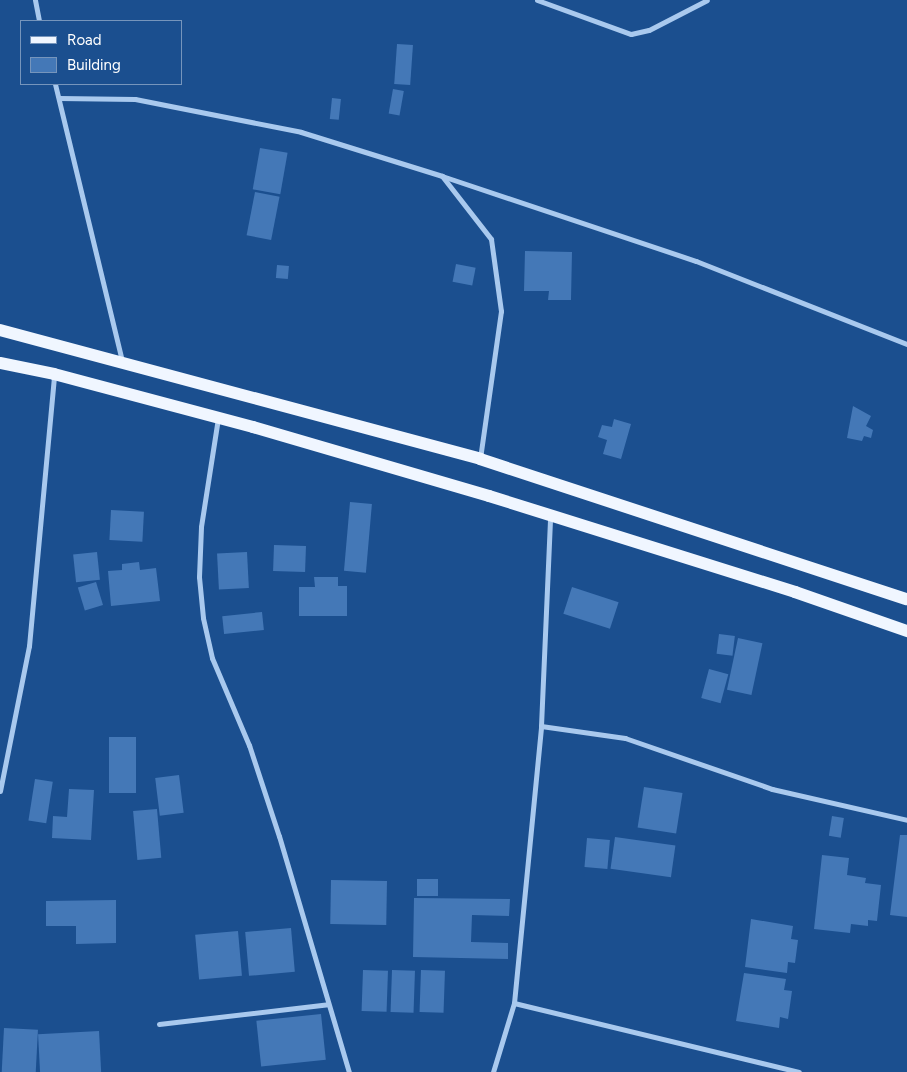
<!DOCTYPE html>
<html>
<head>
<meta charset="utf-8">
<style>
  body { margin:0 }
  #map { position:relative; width:907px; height:1072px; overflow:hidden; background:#1b4f8f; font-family:Figtree,sans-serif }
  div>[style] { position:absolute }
  .building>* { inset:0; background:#4478b7; transform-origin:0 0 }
  .minor>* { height:5px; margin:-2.5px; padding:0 2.5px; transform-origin:2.5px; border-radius:2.5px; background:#a9c9ee }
  .primary>* { height:12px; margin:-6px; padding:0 6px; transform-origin:6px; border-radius:6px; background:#f0f6ff }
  span { translate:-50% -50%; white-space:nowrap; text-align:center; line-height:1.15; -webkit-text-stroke:4px #1b4f8f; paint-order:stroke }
  .legend { position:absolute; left:20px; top:20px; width:162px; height:65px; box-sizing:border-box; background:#1b4f8f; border:1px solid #7695bc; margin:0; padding:6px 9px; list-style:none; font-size:15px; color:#fff }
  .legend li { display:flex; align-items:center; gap:10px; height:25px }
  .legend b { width:25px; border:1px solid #7695bc }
</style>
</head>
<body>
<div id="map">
  <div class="building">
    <div style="left:397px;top:44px;width:16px;height:40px;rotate:4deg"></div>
    <div style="left:393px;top:89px;width:11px;height:25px;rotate:10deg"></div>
    <div style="left:332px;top:98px;width:9px;height:21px;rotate:6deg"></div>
    <div style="left:260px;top:148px;width:28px;height:42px;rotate:10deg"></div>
    <div style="left:255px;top:192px;width:25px;height:44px;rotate:11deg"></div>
    <div style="clip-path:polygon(525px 251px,572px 252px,571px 300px,548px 300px,549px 291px,524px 291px)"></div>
    <div style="left:456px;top:264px;width:20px;height:18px;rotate:11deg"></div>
    <div style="left:277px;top:265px;width:12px;height:13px;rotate:5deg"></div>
    <div style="clip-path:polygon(853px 406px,871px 416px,866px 426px,873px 430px,871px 438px,864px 436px,862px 441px,847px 438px)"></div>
    <div style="clip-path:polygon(614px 419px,631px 424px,621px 459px,603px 454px,607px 440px,598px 437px,602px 425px,612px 427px)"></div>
    <div style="left:350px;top:502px;width:22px;height:69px;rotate:5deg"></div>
    <div style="left:111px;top:510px;width:33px;height:30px;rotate:3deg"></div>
    <div style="left:274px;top:545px;width:32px;height:26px;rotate:2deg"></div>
    <div style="left:97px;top:552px;width:28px;height:24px;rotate:84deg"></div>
    <div style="left:247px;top:552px;width:36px;height:30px;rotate:87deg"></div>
    <div style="clip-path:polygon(139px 562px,140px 570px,156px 568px,160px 601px,111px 606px,108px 571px,122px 570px,122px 564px)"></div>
    <div style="clip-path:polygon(314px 577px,338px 577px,338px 586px,347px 586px,347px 616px,299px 616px,299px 587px,315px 587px)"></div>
    <div style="left:96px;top:582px;width:24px;height:19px;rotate:73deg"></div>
    <div style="left:572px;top:587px;width:49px;height:28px;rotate:18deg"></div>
    <div style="left:262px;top:612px;width:18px;height:40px;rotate:84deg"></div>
    <div style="left:719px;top:634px;width:16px;height:20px;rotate:7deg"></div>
    <div style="left:738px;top:638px;width:25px;height:53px;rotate:12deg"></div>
    <div style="left:709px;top:669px;width:20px;height:30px;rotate:15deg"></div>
    <div style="left:109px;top:737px;width:27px;height:56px"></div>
    <div style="left:179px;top:775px;width:38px;height:24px;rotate:83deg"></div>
    <div style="left:35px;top:779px;width:18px;height:42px;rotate:9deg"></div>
    <div style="left:644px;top:787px;width:39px;height:41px;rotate:9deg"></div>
    <div style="clip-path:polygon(69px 789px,94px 790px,91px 840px,52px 838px,53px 816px,67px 817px)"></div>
    <div style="left:157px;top:809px;width:49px;height:24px;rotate:85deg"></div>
    <div style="left:832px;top:816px;width:12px;height:20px;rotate:9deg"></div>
    <div style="clip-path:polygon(900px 835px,907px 835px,907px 917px,890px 915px)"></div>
    <div style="left:615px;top:837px;width:61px;height:32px;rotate:8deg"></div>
    <div style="left:587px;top:838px;width:23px;height:29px;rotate:5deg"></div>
    <div style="clip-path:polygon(822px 855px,849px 858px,847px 875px,866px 878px,865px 883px,881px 885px,877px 921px,868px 920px,868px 926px,851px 924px,850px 933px,814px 929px)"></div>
    <div style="left:417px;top:879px;width:21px;height:17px"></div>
    <div style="left:331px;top:880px;width:56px;height:44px;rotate:1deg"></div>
    <div style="clip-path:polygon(414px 898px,510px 899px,509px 916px,472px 915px,471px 942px,508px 943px,508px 959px,413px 957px)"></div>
    <div style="clip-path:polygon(116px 900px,116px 943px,76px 944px,76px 926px,46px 926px,46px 901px)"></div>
    <div style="clip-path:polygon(751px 919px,793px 926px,791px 939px,798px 940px,795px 963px,788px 962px,787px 973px,745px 967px)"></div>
    <div style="left:291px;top:928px;width:44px;height:46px;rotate:85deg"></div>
    <div style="left:238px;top:931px;width:45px;height:43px;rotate:85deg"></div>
    <div style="left:363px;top:970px;width:25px;height:41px;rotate:2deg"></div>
    <div style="left:392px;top:970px;width:23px;height:42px;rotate:2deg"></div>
    <div style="left:421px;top:970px;width:24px;height:42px;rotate:2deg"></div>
    <div style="clip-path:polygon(744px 973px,786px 979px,784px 990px,792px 991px,788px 1019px,780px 1017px,779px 1028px,736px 1021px)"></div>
    <div style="left:321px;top:1014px;width:46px;height:65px;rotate:84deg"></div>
    <div style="left:4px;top:1028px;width:34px;height:44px;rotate:3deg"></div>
    <div style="left:99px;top:1031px;width:41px;height:61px;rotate:87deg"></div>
  </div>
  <div class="minor">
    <div style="left:35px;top:0;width:21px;rotate:79deg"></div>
    <div style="left:537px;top:0;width:100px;rotate:19.9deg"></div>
    <div style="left:631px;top:34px;width:18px;rotate:-13deg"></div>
    <div style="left:649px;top:30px;width:65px;rotate:-27.3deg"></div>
    <div style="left:55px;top:84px;width:285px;rotate:76.4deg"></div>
    <div style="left:59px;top:98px;width:76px;rotate:0.8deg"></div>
    <div style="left:135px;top:99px;width:169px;rotate:11.2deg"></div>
    <div style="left:301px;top:132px;width:148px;rotate:17.3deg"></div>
    <div style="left:442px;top:176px;width:80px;rotate:52.1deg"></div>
    <div style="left:491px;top:239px;width:73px;rotate:82.1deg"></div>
    <div style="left:501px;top:311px;width:149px;rotate:98.1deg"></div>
    <div style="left:442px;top:176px;width:268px;rotate:18.5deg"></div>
    <div style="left:696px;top:261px;width:227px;rotate:21.5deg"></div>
    <div style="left:218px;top:418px;width:110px;rotate:98.9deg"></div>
    <div style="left:201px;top:527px;width:50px;rotate:92.3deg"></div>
    <div style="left:199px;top:577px;width:41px;rotate:84.4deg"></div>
    <div style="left:203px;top:618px;width:41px;rotate:77.3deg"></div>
    <div style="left:212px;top:658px;width:95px;rotate:67deg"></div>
    <div style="left:249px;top:745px;width:96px;rotate:71.8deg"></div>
    <div style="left:279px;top:836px;width:246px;rotate:73.5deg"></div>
    <div style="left:541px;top:726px;width:85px;rotate:8.1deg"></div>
    <div style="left:625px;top:738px;width:156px;rotate:19.1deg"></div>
    <div style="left:772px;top:789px;width:139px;rotate:12.9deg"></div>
    <div style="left:0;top:791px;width:148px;rotate:-78.7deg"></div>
    <div style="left:29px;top:646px;width:272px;rotate:-84.7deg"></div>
    <div style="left:514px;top:1003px;width:293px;rotate:13.6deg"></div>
    <div style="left:159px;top:1024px;width:170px;rotate:-6.7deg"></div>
    <div style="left:493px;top:1072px;width:72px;rotate:-73.1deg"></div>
    <div style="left:514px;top:1003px;width:278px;rotate:-84.4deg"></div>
    <div style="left:541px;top:726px;width:210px;rotate:-87.5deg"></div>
  </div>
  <div class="primary">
    <div style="left:0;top:330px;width:497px;rotate:15deg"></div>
    <div style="left:480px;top:459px;width:449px;rotate:18.2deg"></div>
    <div style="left:0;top:363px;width:55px;rotate:11.5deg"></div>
    <div style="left:54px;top:374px;width:206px;rotate:14.9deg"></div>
    <div style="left:253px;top:427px;width:246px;rotate:16.3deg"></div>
    <div style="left:489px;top:496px;width:321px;rotate:17.4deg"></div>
    <div style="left:795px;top:592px;width:119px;rotate:19.2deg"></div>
  </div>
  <ul class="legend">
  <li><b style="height:6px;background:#f0f6ff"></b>Road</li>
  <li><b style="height:14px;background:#4478b7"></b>Building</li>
  </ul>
</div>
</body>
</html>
